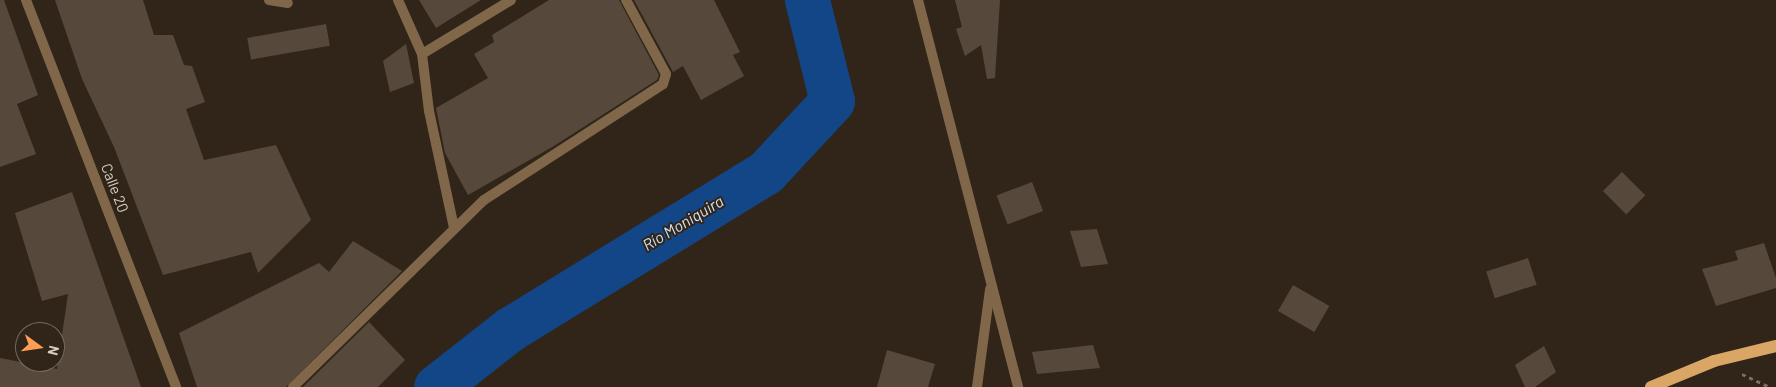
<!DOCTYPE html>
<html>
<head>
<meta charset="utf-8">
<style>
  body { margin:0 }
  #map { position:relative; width:1776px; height:387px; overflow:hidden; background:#302518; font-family:Barlow,sans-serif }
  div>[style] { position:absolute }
  .river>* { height:45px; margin:-22.5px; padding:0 22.5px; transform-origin:22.5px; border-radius:22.5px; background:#134687 }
  .building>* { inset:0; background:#56493b; transform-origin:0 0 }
  .path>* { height:3px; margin-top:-1.5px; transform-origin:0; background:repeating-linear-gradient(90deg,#796f64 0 4px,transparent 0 8px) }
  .street>* { height:10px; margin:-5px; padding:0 5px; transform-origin:5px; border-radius:5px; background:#806749 }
  .primary>* { height:12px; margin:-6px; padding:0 6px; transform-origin:6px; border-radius:6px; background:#d9a665 }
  span { translate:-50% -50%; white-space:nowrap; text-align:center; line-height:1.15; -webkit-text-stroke:4px #302518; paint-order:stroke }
  .street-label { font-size:15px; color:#d8d0c8 }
  .water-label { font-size:16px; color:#d3e1f4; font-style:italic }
  .north { position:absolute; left:15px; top:322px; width:50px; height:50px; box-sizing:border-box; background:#302518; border:1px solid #73695e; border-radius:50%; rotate:104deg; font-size:14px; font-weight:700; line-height:20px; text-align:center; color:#d8d0c8 }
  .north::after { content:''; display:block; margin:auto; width:18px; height:22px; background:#fd9c55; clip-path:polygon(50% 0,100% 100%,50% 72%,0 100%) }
</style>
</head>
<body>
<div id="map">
  <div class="river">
    <div style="left:436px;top:387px;width:94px;rotate:-38.1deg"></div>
    <div style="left:510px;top:329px;width:300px;rotate:-31.5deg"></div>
    <div style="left:766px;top:172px;width:97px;rotate:-47.1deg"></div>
    <div style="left:832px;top:101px;width:104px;rotate:-103.9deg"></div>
  </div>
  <div class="building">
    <div style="clip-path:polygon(0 0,4px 0,38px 95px,17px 104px,36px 154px,0 167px)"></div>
    <div style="clip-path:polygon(55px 0,143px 0,154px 35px,173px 35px,184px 65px,192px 66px,205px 102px,186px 109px,204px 160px,276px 145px,311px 220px,258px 273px,251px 252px,163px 275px,114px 147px,82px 79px)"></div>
    <div style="clip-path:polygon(419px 0,481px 0,436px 28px)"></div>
    <div style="clip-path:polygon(549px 0,619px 0,659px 75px,657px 80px,554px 146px,468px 195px,445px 153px,436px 108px,488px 78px,474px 54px,494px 42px,492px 35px)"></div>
    <div style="clip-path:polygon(634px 0,714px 0,740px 52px,733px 55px,744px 76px,701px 100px,683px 66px,673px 72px)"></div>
    <div style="clip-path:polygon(955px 0,1000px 0,995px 78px,987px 79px,981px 45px,965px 56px,956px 29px,962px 27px)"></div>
    <div style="left:326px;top:24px;width:22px;height:80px;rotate:80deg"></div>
    <div style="clip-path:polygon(406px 44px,414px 83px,390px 92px,383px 61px)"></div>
    <div style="left:1622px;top:172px;width:33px;height:27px;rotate:45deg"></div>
    <div style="left:1032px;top:182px;width:31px;height:38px;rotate:69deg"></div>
    <div style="clip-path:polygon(72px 192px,141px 387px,0 387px,0 358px,57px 369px,68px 294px,42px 301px,15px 213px)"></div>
    <div style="clip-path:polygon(1097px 229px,1108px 264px,1081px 267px,1070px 231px)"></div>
    <div style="clip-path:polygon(353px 241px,402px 271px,286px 387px,197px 387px,179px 333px,319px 263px,329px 272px)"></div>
    <div style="clip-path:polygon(1764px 243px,1776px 278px,1776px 288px,1716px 306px,1702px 269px,1738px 260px,1735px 251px)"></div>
    <div style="left:1528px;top:258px;width:28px;height:44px;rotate:72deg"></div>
    <div style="left:1293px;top:285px;width:42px;height:30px;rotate:30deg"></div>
    <div style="clip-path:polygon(369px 322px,405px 360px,378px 387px,303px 387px)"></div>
    <div style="clip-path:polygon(1093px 345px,1100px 368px,1037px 374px,1032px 352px)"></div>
    <div style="clip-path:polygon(1544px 346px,1556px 372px,1535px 387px,1525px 387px,1515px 365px)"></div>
    <div style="clip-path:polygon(887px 350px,935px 364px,928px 387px,877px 387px)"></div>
  </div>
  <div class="path">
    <div style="left:1742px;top:374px;width:31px;rotate:25deg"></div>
  </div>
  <div class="street">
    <div style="left:26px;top:0;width:415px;rotate:68.8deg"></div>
    <div style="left:269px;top:0;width:19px;rotate:9deg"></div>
    <div style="left:398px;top:0;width:59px;rotate:66deg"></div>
    <div style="left:422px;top:54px;width:57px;rotate:83deg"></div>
    <div style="left:429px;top:111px;width:120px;rotate:77.9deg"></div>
    <div style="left:918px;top:0;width:400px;rotate:75.5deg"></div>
    <div style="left:422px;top:54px;width:104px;rotate:-31.2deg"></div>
    <div style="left:293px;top:387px;width:267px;rotate:-44.4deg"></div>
    <div style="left:484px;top:200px;width:213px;rotate:-32.9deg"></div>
    <div style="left:663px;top:84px;width:10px;rotate:-73deg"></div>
    <div style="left:666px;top:74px;width:84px;rotate:-118.4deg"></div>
    <div style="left:977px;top:387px;width:99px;rotate:-82.4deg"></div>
  </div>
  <div class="primary">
    <div style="left:1651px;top:387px;width:68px;rotate:-22.4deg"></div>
    <div style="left:1714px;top:361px;width:64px;rotate:-13.6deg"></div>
  </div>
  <div class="street-label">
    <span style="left:115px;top:188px;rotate:69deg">Calle 20</span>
  </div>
  <div class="water-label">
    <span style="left:683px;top:223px;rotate:-31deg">Río Moniquira</span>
  </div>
  <div class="north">N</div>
</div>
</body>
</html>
